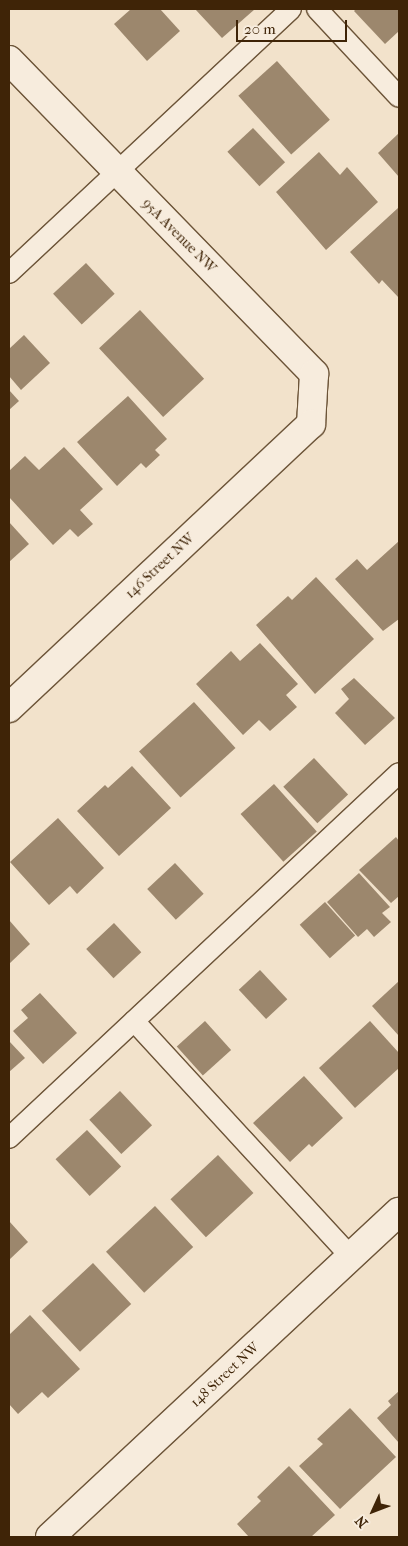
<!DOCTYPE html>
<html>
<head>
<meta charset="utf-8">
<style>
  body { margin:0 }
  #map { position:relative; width:408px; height:1546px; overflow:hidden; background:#f2e2cb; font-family:"IM FELL French Canon",serif }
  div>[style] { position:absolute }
  .building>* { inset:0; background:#9c876d; transform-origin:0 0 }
  .roads { filter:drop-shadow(1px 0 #6c5438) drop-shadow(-1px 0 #6c5438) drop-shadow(0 1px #6c5438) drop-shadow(0 -1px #6c5438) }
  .service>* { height:20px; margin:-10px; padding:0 10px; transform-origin:10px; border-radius:10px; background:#f7ecdd }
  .minor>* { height:28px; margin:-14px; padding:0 14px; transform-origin:14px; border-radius:14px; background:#f7ecdd }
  span { translate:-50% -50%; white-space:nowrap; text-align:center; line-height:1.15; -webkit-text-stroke:4px #f7ecdd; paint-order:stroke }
  .street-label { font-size:14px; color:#3f2407 }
  .frame { position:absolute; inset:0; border:10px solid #3f2407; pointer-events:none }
  .north { position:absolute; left:348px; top:1486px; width:50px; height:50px; -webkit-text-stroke:4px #f7ecdd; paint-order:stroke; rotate:227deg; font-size:14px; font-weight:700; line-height:20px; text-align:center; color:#3f2407 }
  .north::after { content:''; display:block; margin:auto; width:18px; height:22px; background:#3f2407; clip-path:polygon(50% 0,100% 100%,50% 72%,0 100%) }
  .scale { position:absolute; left:236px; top:20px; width:111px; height:22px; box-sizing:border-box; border:2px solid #3f2407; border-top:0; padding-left:6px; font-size:15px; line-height:18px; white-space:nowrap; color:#3f2407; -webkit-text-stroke:4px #f7ecdd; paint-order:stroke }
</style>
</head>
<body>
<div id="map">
  <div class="building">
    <div style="clip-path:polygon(131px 9px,160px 9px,180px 31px,147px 61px,114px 24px)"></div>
    <div style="clip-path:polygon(195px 9px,255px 9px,222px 38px)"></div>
    <div style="clip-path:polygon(356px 9px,399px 9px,399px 31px,385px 44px,354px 11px)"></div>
    <div style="left:277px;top:61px;width:79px;height:52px;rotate:48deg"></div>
    <div style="left:253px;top:128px;width:47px;height:35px;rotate:47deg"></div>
    <div style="clip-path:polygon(399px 133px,399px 177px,378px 153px)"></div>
    <div style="clip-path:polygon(319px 152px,340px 175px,347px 167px,378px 202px,326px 250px,276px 192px)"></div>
    <div style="clip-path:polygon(398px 208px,399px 210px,399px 298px,382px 280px,379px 284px,350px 252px)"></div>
    <div style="left:86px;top:263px;width:42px;height:45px;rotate:47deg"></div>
    <div style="left:140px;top:310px;width:94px;height:56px;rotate:47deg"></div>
    <div style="clip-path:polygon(24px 335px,50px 363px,21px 390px,9px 376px,9px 349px)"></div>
    <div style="clip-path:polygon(9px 390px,19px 401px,9px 410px)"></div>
    <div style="clip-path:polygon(128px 396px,167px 439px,155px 450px,160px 455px,146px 468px,141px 463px,117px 486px,77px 442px)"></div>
    <div style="clip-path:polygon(64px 447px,103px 489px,80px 510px,93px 524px,78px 537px,70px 529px,53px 545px,9px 497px,9px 471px,25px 456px,39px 470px)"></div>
    <div style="clip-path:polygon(9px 522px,29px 544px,9px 562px)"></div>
    <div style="clip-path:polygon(399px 541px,399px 619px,383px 631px,335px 579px,357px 559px,367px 570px)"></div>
    <div style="clip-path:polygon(316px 577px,374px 639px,315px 694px,256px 625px,288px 596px,292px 600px)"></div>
    <div style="clip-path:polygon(260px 643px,298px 684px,286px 695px,297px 707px,270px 731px,259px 720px,243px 735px,196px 684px,231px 651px,240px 661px)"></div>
    <div style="clip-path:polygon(354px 678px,395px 718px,365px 745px,335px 713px,349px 699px,341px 689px)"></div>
    <div style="left:194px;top:702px;width:62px;height:74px;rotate:48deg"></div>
    <div style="left:314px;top:758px;width:50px;height:42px;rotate:47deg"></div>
    <div style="clip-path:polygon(132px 766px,171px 808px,119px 856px,77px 811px,105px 785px,108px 788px)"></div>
    <div style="left:274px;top:784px;width:64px;height:45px;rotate:48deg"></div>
    <div style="clip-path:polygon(58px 818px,104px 868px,77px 894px,70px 886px,49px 905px,10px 862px)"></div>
    <div style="clip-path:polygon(396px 837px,399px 841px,399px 896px,391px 903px,359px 870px)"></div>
    <div style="left:175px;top:863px;width:42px;height:38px;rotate:47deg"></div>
    <div style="clip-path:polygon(359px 873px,390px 907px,382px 913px,391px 922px,374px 937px,367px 929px,358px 937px,327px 902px)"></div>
    <div style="left:325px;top:902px;width:45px;height:34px;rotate:48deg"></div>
    <div style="clip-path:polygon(9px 920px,30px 944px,9px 964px)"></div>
    <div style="left:114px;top:923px;width:40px;height:38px;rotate:47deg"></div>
    <div style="left:260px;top:970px;width:40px;height:29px;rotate:47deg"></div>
    <div style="clip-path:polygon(399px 981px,399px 1036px,372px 1006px)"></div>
    <div style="clip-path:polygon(40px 993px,77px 1033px,43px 1064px,13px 1031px,28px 1018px,21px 1010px)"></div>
    <div style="left:205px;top:1021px;width:39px;height:38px;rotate:48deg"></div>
    <div style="clip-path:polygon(370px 1021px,399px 1053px,399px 1068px,355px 1108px,319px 1068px)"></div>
    <div style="clip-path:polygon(9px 1041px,25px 1058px,9px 1072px)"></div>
    <div style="clip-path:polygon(304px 1076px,343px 1118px,312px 1147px,309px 1144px,290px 1162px,253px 1123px)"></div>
    <div style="left:120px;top:1091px;width:47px;height:42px;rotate:47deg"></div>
    <div style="left:87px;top:1130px;width:50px;height:43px;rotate:47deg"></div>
    <div style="left:218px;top:1155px;width:52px;height:65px;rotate:47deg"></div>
    <div style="left:155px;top:1206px;width:56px;height:67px;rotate:47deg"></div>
    <div style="clip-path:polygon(9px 1221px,28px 1242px,9px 1260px)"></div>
    <div style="left:93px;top:1263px;width:56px;height:70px;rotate:47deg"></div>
    <div style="clip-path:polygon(30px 1315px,80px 1369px,48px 1398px,42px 1392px,18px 1414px,9px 1404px,9px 1335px)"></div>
    <div style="clip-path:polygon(399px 1391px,399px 1443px,377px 1418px,391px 1405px,388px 1401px)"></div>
    <div style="clip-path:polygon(350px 1408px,396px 1457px,340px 1509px,299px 1466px,323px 1444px,317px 1439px)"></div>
    <div style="clip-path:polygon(289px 1466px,335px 1515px,311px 1537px,249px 1537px,237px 1524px,261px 1501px,257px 1497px)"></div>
  </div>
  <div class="roads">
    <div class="service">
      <div style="left:317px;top:9px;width:120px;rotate:47deg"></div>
      <div style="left:9px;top:273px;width:386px;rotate:-43.1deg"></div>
      <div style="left:134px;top:1021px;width:321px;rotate:47.4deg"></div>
      <div style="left:9px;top:1138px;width:534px;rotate:-43.1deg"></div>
    </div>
    <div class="minor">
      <div style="left:9px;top:60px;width:438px;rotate:45.8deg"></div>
      <div style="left:314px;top:374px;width:50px;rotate:93.4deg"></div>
      <div style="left:311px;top:424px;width:415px;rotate:136.8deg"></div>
      <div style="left:50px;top:1537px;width:477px;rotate:-43deg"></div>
    </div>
  </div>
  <div class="street-label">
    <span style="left:179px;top:236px;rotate:45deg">95A Avenue NW</span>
    <span style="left:160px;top:566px;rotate:-43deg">146 Street NW</span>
    <span style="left:225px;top:1375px;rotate:-43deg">148 Street NW</span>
  </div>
  <div class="frame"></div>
  <div class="north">N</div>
  <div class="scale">20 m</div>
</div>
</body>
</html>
